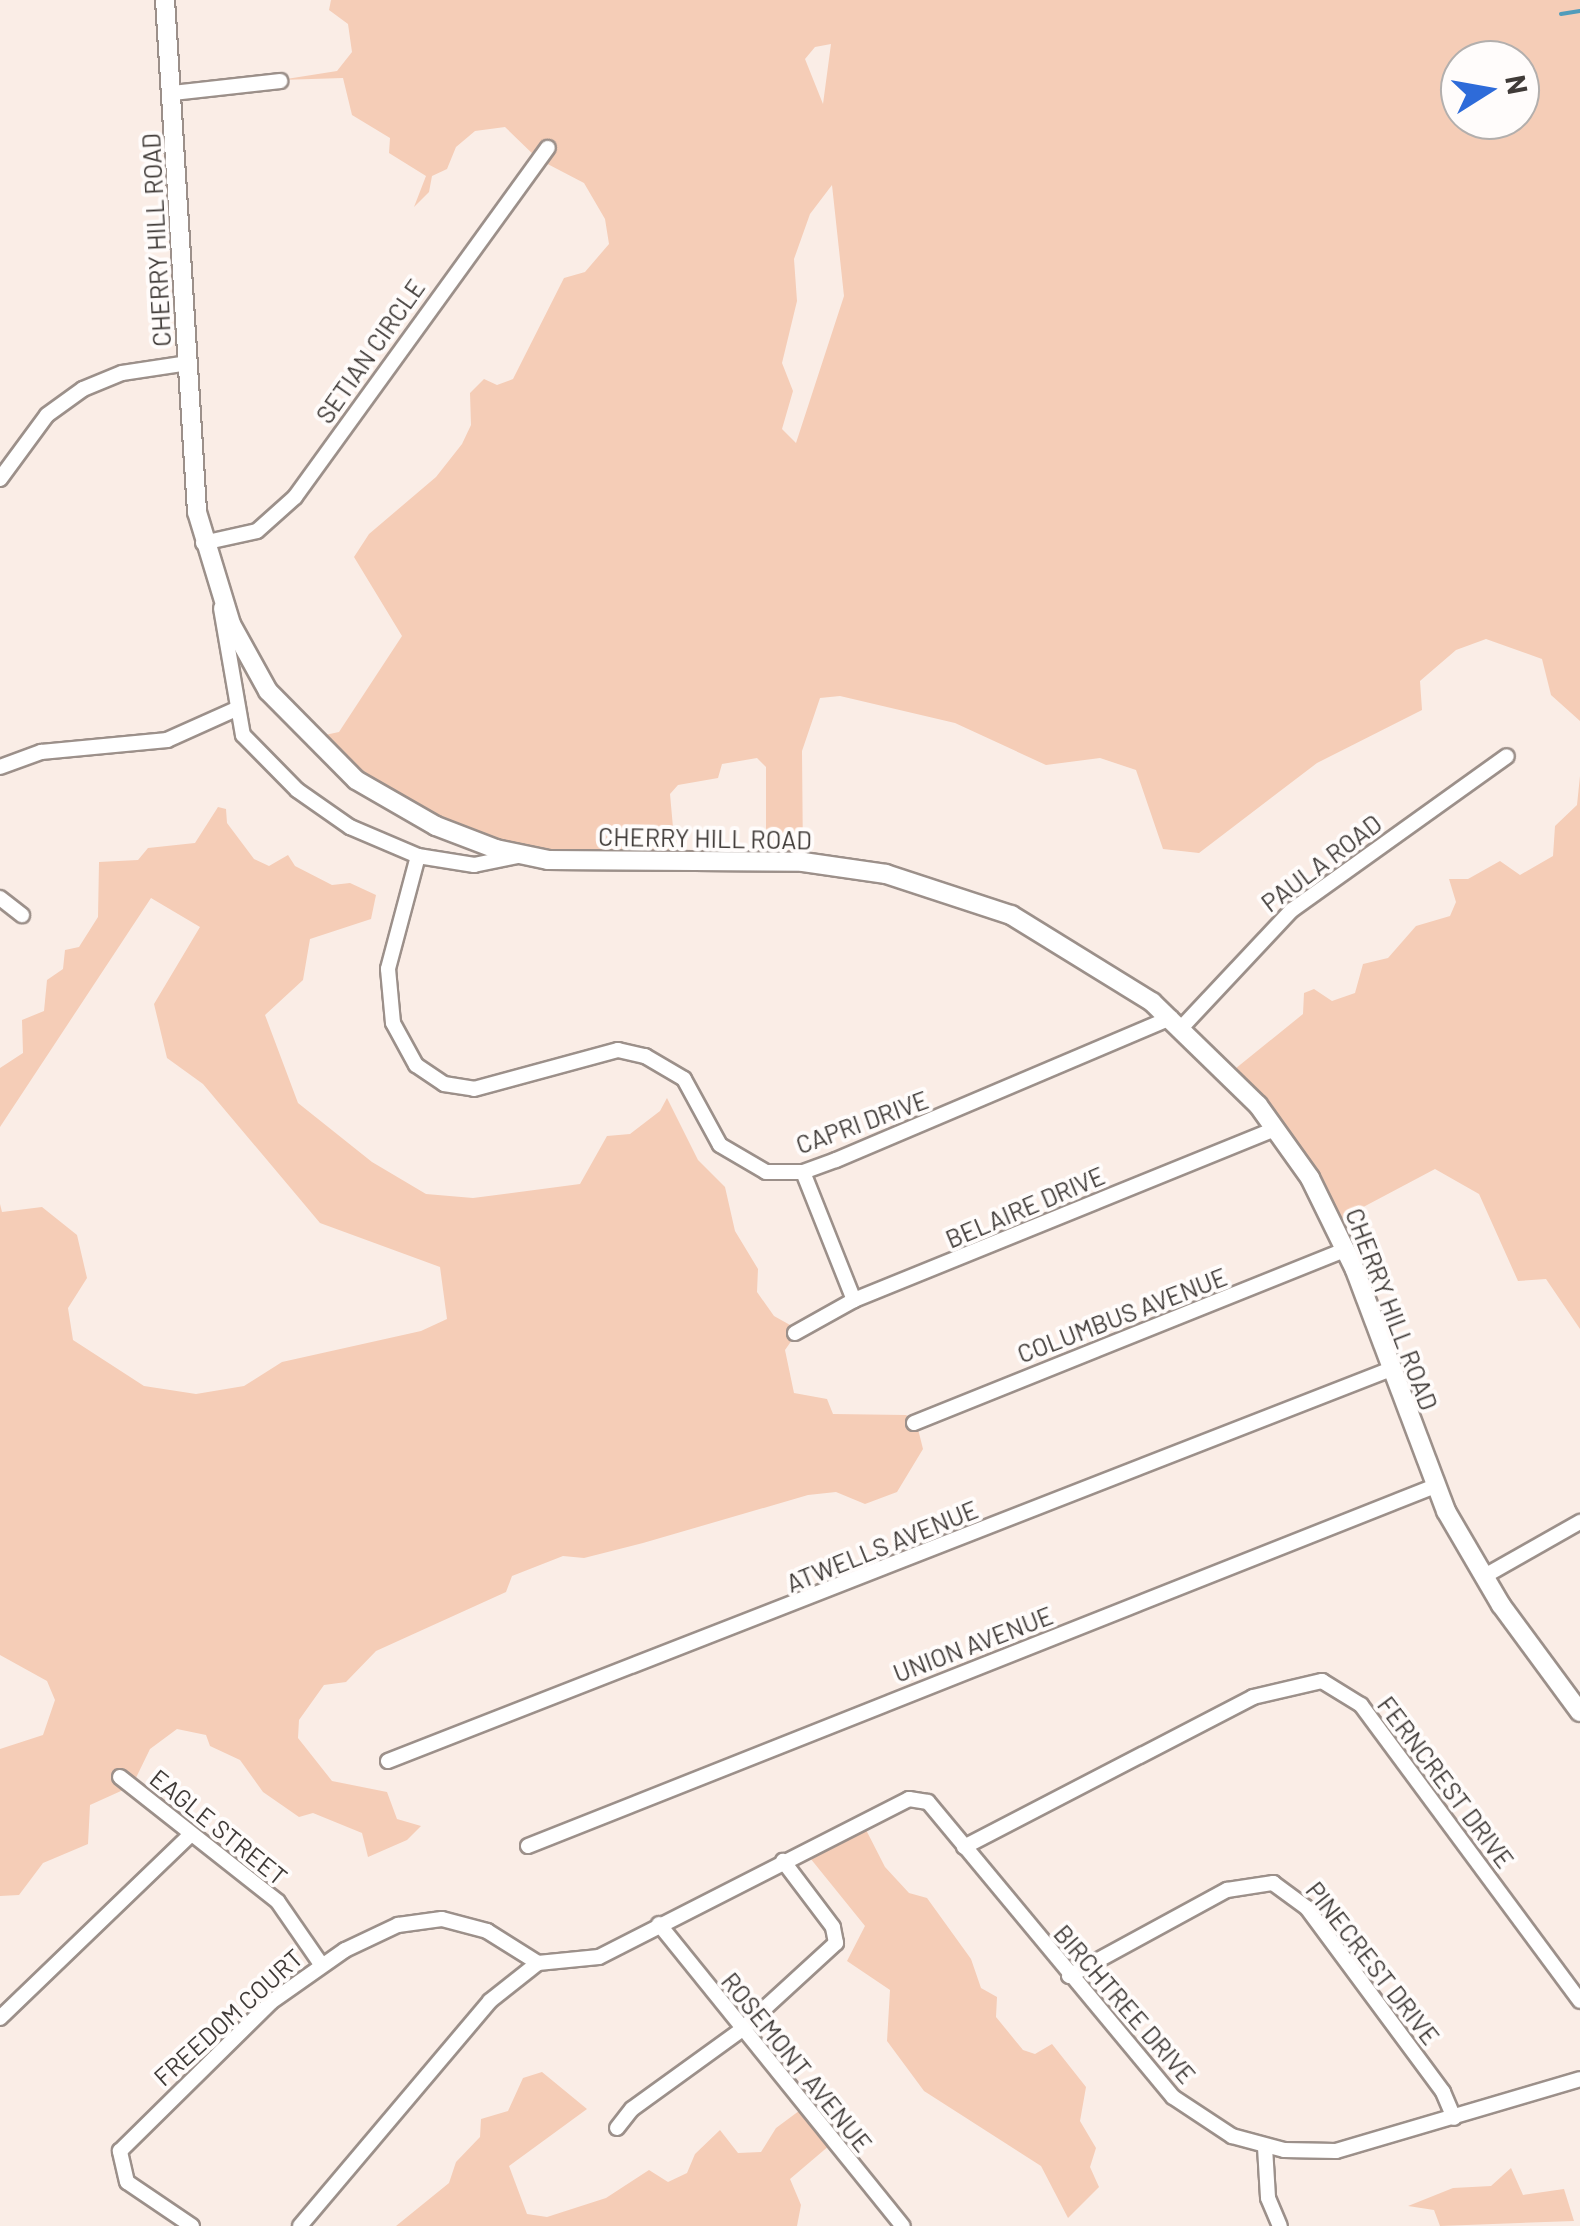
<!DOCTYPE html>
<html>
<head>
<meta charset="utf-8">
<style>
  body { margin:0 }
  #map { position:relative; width:1580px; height:2226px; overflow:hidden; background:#faede6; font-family:Barlow,sans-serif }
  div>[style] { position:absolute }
  .green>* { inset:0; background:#f5cdb7 }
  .stream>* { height:4px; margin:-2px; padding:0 2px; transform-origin:2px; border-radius:2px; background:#509cbb }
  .roads { filter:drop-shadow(2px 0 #9c908a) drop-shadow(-2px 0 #9c908a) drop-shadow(0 2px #9c908a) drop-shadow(0 -2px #9c908a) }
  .minor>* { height:14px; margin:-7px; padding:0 7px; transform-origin:7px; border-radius:7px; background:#fff }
  .secondary>* { height:18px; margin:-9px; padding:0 9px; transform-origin:9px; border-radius:9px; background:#fff }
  span { translate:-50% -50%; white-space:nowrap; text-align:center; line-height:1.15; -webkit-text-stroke:8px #fffcfb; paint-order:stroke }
  .street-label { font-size:25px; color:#403b38 }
  .north { position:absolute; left:1440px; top:40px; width:100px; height:100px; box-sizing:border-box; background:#fffcfb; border:2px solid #b3afad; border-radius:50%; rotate:79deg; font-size:28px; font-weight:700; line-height:40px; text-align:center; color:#403b38 }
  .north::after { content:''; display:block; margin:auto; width:35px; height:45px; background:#2e6bd9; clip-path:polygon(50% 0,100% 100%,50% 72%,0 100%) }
</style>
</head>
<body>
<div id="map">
  <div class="green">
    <div style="clip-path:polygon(evenodd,331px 0,1580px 0,1580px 721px,1551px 695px,1542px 659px,1486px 639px,1456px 650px,1420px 681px,1422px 710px,1317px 763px,1199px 853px,1163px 849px,1136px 770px,1100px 758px,1046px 765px,955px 723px,840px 696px,820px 698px,802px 751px,803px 861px,766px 858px,766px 767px,757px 758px,722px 764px,718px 778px,678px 785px,670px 794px,676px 861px,550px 861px,409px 813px,311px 738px,339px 732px,402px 636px,354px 557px,369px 534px,436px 477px,462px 444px,471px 425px,470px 393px,484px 379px,497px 385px,513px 379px,564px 278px,585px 272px,609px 244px,605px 219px,584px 183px,538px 159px,505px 127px,475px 131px,456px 147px,447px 169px,432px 176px,429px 192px,414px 207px,426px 176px,389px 153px,390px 138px,352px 115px,343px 78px,280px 80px,337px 71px,352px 52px,348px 24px,329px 10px,331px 0,831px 44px,823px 104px,805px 59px,815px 47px,831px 44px,331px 0,1460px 60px,1520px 60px,1520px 120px,1460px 120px,1460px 60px,331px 0,832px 185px,844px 296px,796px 443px,782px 429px,793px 391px,782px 363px,797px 301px,794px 259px,810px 214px,832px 185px)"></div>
    <div style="clip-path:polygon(1580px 776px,1580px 1329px,1546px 1279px,1518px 1281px,1479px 1194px,1435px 1169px,1335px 1222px,1230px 1073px,1303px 1014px,1304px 993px,1314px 989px,1332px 1001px,1355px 993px,1363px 964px,1388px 958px,1416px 926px,1450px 916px,1456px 902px,1449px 879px,1468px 879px,1500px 861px,1520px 875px,1553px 856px,1555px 826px,1577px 805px)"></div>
    <div style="clip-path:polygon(218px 807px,226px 809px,227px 823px,254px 859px,269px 866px,288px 855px,295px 866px,332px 885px,350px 883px,376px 895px,371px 919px,310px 939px,303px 980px,265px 1015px,298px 1103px,372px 1162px,426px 1194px,473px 1198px,580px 1184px,607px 1136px,630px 1134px,660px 1111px,667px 1098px,698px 1160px,725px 1187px,735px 1231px,758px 1269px,757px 1292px,774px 1316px,799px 1330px,785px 1350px,794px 1393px,827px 1399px,833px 1414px,906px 1415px,916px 1421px,923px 1449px,897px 1492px,865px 1504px,836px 1492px,808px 1495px,643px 1543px,584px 1558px,563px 1556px,512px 1576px,506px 1592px,376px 1651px,346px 1682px,324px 1685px,299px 1720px,298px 1738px,332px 1781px,387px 1792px,397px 1819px,421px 1826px,407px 1840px,368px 1857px,362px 1833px,313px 1813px,299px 1817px,263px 1792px,240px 1760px,210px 1746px,206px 1735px,177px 1729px,150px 1749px,132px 1786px,90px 1805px,88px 1844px,43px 1863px,19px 1895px,0 1896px,0 1749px,43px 1735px,55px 1700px,47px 1681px,0 1655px,0 1204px,2px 1212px,42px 1207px,77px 1235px,87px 1278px,68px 1308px,73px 1340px,144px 1386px,196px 1394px,244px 1386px,282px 1362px,421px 1331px,447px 1319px,440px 1267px,320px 1223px,203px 1084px,167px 1058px,154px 1004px,200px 927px,151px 898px,0 1127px,0 1068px,23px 1053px,22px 1020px,44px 1011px,47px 980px,63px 969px,65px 950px,79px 947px,98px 917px,99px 862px,138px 860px,148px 848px,195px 843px)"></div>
    <div style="clip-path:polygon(862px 1822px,885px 1867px,909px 1893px,927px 1898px,971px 1959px,981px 1988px,997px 1997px,996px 2017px,1023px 2050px,1035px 2054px,1052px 2044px,1086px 2087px,1080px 2121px,1096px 2148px,1090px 2167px,1099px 2187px,1068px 2218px,1041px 2166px,924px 2091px,887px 2041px,890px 1990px,847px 1961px,865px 1926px,806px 1853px)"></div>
    <div style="clip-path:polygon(542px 2072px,587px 2109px,509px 2166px,527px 2214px,547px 2217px,606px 2198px,649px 2170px,668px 2182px,687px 2173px,695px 2154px,720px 2130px,738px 2153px,761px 2152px,776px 2128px,803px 2108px,830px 2145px,790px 2179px,801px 2205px,797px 2226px,396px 2226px,449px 2183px,456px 2162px,480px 2137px,481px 2119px,508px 2111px,523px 2078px)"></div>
    <div style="clip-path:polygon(1511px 2168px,1523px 2195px,1564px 2189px,1574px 2221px,1440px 2226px,1434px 2210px,1408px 2206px,1453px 2188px,1491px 2186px)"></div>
  </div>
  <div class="stream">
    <div style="left:1561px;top:14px;width:19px;rotate:-9deg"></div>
  </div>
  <div class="roads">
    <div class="minor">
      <div style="left:173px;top:93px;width:108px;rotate:-6.4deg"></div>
      <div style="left:0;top:479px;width:79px;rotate:-53.7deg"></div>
      <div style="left:47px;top:415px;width:44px;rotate:-35.8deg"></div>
      <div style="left:83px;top:389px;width:42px;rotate:-22.3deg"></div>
      <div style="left:122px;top:373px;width:67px;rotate:-8.6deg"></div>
      <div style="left:203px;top:543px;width:55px;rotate:-12.5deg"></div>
      <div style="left:257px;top:531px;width:51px;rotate:-41.8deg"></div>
      <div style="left:295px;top:497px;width:431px;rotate:-54.1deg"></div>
      <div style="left:221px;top:608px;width:129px;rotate:80.2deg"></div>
      <div style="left:243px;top:735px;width:77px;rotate:45.5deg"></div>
      <div style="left:297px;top:790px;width:65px;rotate:34.9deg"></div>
      <div style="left:350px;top:827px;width:74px;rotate:23.1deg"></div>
      <div style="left:418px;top:856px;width:57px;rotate:9.1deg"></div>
      <div style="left:474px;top:865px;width:45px;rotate:-11.6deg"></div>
      <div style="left:0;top:767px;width:44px;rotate:-20.1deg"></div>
      <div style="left:41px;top:752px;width:127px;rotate:-5.4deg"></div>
      <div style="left:167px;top:740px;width:73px;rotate:-24.1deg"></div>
      <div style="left:418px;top:856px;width:117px;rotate:104.9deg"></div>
      <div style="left:388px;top:969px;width:54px;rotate:84.7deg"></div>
      <div style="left:393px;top:1023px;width:48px;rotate:61.3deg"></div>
      <div style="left:416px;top:1065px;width:34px;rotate:34deg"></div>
      <div style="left:444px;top:1084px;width:30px;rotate:9deg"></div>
      <div style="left:474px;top:1089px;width:149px;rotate:-15.2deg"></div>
      <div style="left:618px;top:1050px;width:28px;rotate:13deg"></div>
      <div style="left:645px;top:1056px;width:45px;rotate:30.5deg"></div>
      <div style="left:684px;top:1079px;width:75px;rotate:61.4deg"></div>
      <div style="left:720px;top:1145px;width:53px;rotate:30.4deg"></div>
      <div style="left:766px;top:1172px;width:37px"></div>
      <div style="left:803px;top:1172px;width:35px;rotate:-20deg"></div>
      <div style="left:836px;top:1160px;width:364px;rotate:-23deg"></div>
      <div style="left:0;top:898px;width:28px;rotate:38deg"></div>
      <div style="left:1182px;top:1027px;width:161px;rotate:-46.8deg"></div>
      <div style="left:1292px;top:910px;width:264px;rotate:-35.6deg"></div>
      <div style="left:803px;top:1172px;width:138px;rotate:68.3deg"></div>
      <div style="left:795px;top:1333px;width:68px;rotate:-29.2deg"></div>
      <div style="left:854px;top:1300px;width:455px;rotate:-22.1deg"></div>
      <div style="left:914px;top:1423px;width:466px;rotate:-21.9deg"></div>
      <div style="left:1483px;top:1577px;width:112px;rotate:-29.6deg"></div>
      <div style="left:388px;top:1761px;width:1077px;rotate:-21.35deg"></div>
      <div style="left:120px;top:1777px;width:201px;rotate:38.3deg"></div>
      <div style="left:278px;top:1902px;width:75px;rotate:55.3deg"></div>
      <div style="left:528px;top:1846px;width:976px;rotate:-21.65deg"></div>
      <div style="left:964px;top:1847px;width:326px;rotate:-27.4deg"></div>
      <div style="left:1253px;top:1697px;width:71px;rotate:-13.1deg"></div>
      <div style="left:1322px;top:1681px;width:46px;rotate:31.6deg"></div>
      <div style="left:1361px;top:1705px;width:368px;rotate:53.5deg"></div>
      <div style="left:659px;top:1924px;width:388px;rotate:51.1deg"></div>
      <div style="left:1069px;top:1976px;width:180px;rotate:-28.6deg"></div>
      <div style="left:1227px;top:1890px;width:47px;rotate:-8.7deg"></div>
      <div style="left:1273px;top:1883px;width:42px;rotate:36.3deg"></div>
      <div style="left:1307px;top:1908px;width:229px;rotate:53.5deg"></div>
      <div style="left:1443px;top:2092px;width:28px;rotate:67deg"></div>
      <div style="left:0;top:2018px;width:265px;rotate:-43.9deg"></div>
      <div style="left:617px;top:2128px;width:24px;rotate:-52deg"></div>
      <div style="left:632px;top:2109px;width:135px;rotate:-35.9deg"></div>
      <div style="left:741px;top:2030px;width:129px;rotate:-42.5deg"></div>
      <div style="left:836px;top:1943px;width:16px;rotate:-101deg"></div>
      <div style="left:833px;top:1927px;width:83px;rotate:-127.1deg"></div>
      <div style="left:1265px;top:2147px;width:51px;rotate:86.6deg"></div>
      <div style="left:1268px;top:2198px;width:30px;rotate:67deg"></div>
      <div style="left:192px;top:2226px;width:78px;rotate:-145.9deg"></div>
      <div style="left:127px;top:2182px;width:32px;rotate:-103deg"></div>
      <div style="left:120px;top:2151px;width:212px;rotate:-44.6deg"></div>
      <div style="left:271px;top:2002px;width:90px;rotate:-35.1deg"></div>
      <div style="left:345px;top:1950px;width:59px;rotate:-25.3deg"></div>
      <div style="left:398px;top:1925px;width:44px;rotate:-7.8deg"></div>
      <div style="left:442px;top:1919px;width:47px;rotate:14.9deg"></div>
      <div style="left:487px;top:1931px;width:60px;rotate:32.1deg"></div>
      <div style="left:538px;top:1963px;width:61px;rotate:-5.6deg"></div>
      <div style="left:599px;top:1957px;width:348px;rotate:-27deg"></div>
      <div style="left:909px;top:1799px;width:19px;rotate:9deg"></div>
      <div style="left:928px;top:1802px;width:383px;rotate:50.3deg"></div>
      <div style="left:1173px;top:2097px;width:71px;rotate:33.5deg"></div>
      <div style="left:1232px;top:2136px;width:54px;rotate:15.1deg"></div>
      <div style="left:1284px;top:2150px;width:52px;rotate:1.1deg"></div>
      <div style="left:1336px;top:2151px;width:254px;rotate:-16.4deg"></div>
      <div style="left:300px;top:2226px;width:294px;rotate:-49.8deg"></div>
      <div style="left:490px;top:2001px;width:61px;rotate:-38.4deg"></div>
    </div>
    <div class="secondary">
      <div style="left:165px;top:0;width:513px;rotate:86.42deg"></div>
      <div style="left:197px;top:512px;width:117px;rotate:73.1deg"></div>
      <div style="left:231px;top:624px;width:77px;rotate:61.1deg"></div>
      <div style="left:268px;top:691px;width:125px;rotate:45.3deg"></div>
      <div style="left:356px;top:780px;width:92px;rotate:29.9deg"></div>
      <div style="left:436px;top:826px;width:64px;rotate:21deg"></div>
      <div style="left:496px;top:849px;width:53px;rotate:11.9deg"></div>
      <div style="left:548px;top:860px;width:255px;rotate:0.4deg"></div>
      <div style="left:803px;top:862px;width:84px;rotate:8.2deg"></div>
      <div style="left:886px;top:874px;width:132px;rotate:18.2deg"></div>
      <div style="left:1011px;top:915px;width:166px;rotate:31.7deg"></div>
      <div style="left:1152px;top:1002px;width:148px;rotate:44.2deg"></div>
      <div style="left:1258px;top:1105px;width:90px;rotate:54.5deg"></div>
      <div style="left:1310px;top:1178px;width:102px;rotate:63.9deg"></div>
      <div style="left:1355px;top:1270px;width:258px;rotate:69.3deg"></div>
      <div style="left:1446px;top:1511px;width:109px;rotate:59.7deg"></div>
      <div style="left:1501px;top:1605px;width:133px;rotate:53.6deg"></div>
    </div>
  </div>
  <div class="street-label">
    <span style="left:156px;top:240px;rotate:-93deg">CHERRY HILL ROAD</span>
    <span style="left:370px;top:351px;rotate:-55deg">SETIAN CIRCLE</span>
    <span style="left:705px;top:838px;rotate:1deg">CHERRY HILL ROAD</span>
    <span style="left:1321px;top:863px;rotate:-37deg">PAULA ROAD</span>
    <span style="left:862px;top:1122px;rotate:-20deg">CAPRI DRIVE</span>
    <span style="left:1025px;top:1207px;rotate:-23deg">BELAIRE DRIVE</span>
    <span style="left:1392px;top:1309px;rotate:69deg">CHERRY HILL ROAD</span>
    <span style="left:1122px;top:1315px;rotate:-21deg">COLUMBUS AVENUE</span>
    <span style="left:882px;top:1546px;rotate:-22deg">ATWELLS AVENUE</span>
    <span style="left:973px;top:1644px;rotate:-21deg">UNION AVENUE</span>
    <span style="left:1446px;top:1782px;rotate:53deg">FERNCREST DRIVE</span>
    <span style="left:219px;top:1827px;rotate:39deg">EAGLE STREET</span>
    <span style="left:1373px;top:1963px;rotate:52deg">PINECREST DRIVE</span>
    <span style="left:1125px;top:2004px;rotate:49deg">BIRCHTREE DRIVE</span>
    <span style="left:228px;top:2017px;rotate:-42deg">FREEDOM COURT</span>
    <span style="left:797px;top:2062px;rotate:51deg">ROSEMONT AVENUE</span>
  </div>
  <div class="north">N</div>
</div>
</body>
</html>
